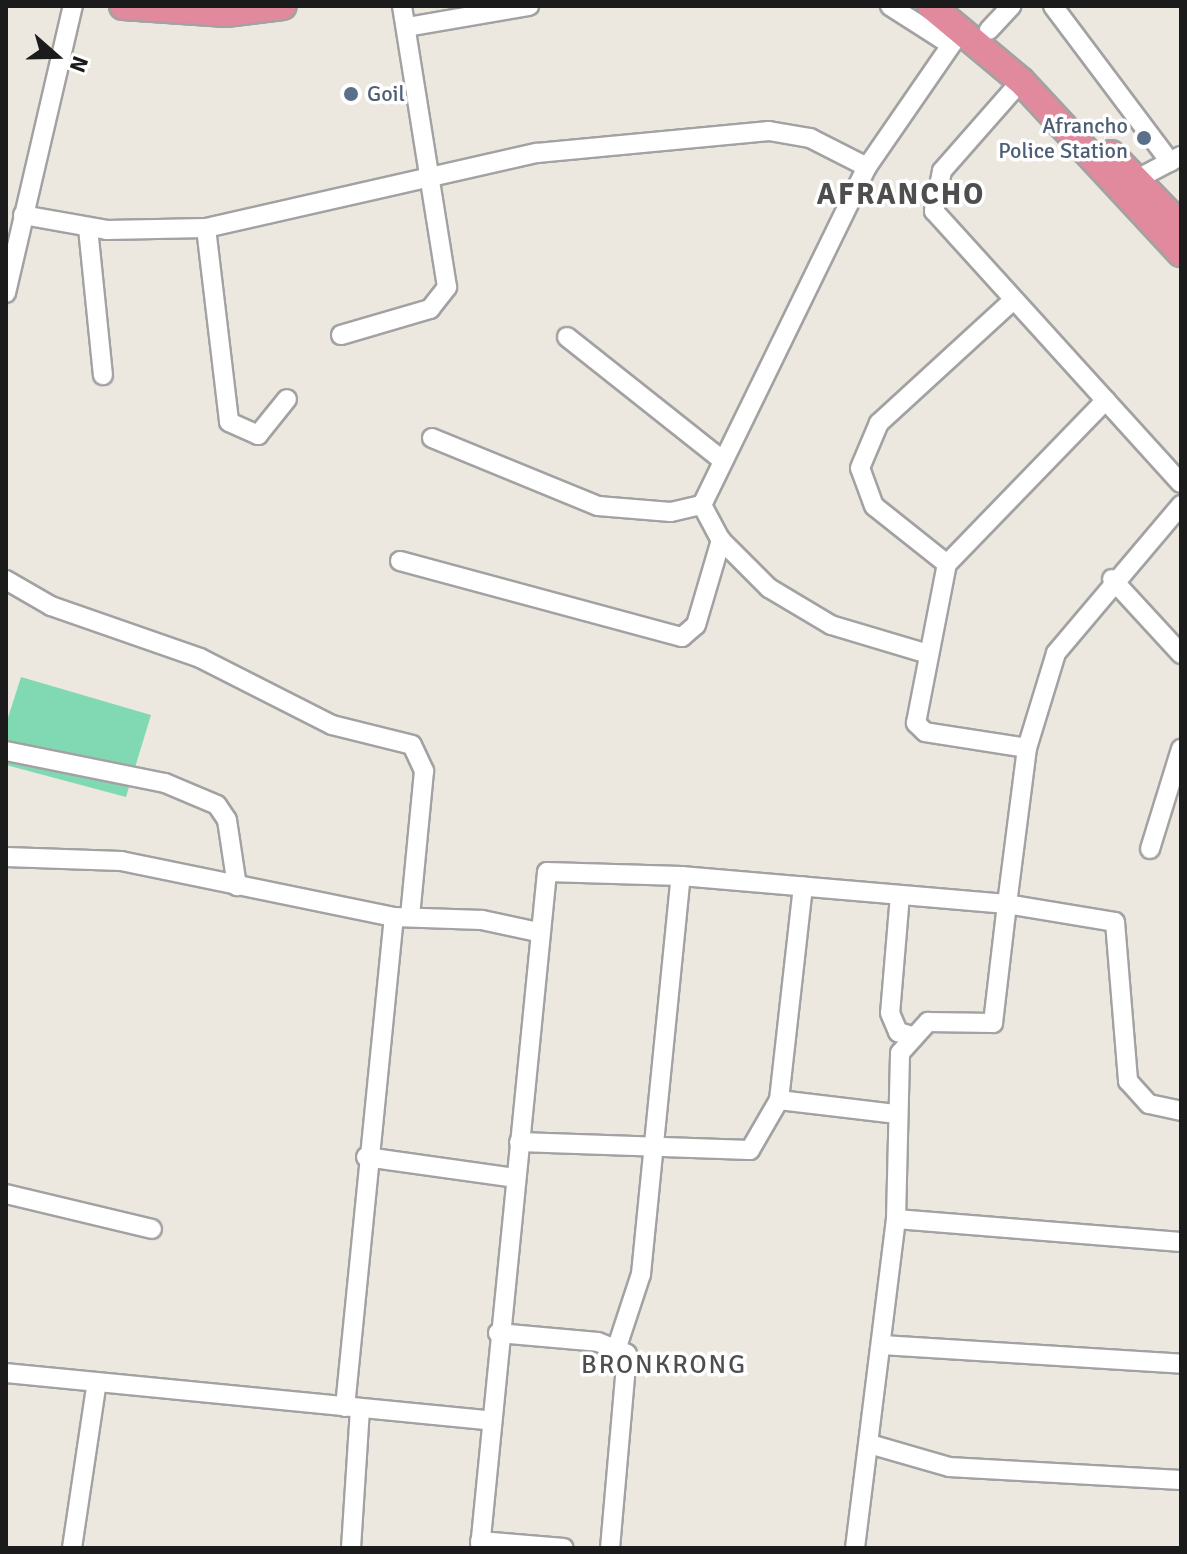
<!DOCTYPE html>
<html>
<head>
<meta charset="utf-8">
<style>
  body { margin:0 }
  #map { position:relative; width:1187px; height:1554px; overflow:hidden; background:#ece8e0; font-family:Signika,sans-serif }
  div>[style] { position:absolute }
  .pitch>* { inset:0; background:#80d9b3 }
  .roads { filter:drop-shadow(2px 0 #a2a2a2) drop-shadow(-2px 0 #a2a2a2) drop-shadow(0 2px #a2a2a2) drop-shadow(0 -2px #a2a2a2) }
  .minor>* { height:18px; margin:-9px; padding:0 9px; transform-origin:9px; border-radius:9px; background:#fff }
  .highway>* { height:26px; margin:-13px; padding:0 13px; transform-origin:13px; border-radius:13px; background:#e18a9d }
  .dots>* { width:22px; height:22px; translate:-50% -50%; box-sizing:border-box; border:4px solid #fff; border-radius:50% }
  span { translate:-50% -50%; white-space:nowrap; text-align:center; line-height:1.15; -webkit-text-stroke:7px #fff; paint-order:stroke }
  .service-label { font-size:22px; color:#4e5e75 }
  .left { translate:0 -50%; text-align:left }
  .right { translate:-100% -50%; text-align:right }
  .quarter-label { font-size:26px; color:#4e4e4e; letter-spacing:2px }
  .district-label { font-size:30px; color:#4e4e4e; font-weight:700; letter-spacing:2px }
  .frame { position:absolute; inset:0; border:8px solid #1b1b1b; pointer-events:none }
  .north { position:absolute; left:16px; top:16px; width:80px; height:80px; -webkit-text-stroke:6px #fff; paint-order:stroke; rotate:110deg; font-size:22px; font-weight:700; line-height:32px; text-align:center; color:#1b1b1b }
  .north::after { content:''; display:block; margin:auto; width:28px; height:36px; background:#1b1b1b; clip-path:polygon(50% 0,100% 100%,50% 72%,0 100%) }
</style>
</head>
<body>
<div id="map">
  <div class="pitch">
    <div style="clip-path:polygon(21px 677px,151px 715px,126px 797px,6px 765px,6px 724px)"></div>
  </div>
  <div class="roads">
    <div class="minor">
      <div style="left:890px;top:6px;width:72px;rotate:32.6deg"></div>
      <div style="left:1053px;top:6px;width:195px;rotate:53.1deg"></div>
      <div style="left:407px;top:27px;width:124px;rotate:-9.8deg"></div>
      <div style="left:989px;top:30px;width:33px;rotate:-47deg"></div>
      <div style="left:1021px;top:81px;width:120px;rotate:131.3deg"></div>
      <div style="left:942px;top:171px;width:41px;rotate:101.3deg"></div>
      <div style="left:934px;top:211px;width:367px;rotate:47.8deg"></div>
      <div style="left:1137px;top:179px;width:50px;rotate:-27.6deg"></div>
      <div style="left:23px;top:215px;width:85px;rotate:10.1deg"></div>
      <div style="left:107px;top:230px;width:99px;rotate:-1.2deg"></div>
      <div style="left:206px;top:228px;width:339px;rotate:-12.8deg"></div>
      <div style="left:537px;top:153px;width:233px;rotate:-5.4deg"></div>
      <div style="left:769px;top:131px;width:42px;rotate:9.7deg"></div>
      <div style="left:810px;top:138px;width:64px;rotate:27deg"></div>
      <div style="left:88px;top:228px;width:148px;rotate:84.2deg"></div>
      <div style="left:206px;top:228px;width:195px;rotate:83.2deg"></div>
      <div style="left:229px;top:422px;width:32px;rotate:24deg"></div>
      <div style="left:258px;top:435px;width:46px;rotate:-51.1deg"></div>
      <div style="left:6px;top:293px;width:295px;rotate:-76.9deg"></div>
      <div style="left:341px;top:335px;width:93px;rotate:-16.3deg"></div>
      <div style="left:430px;top:309px;width:28px;rotate:-52deg"></div>
      <div style="left:447px;top:287px;width:285px;rotate:-99.1deg"></div>
      <div style="left:567px;top:337px;width:196px;rotate:38.4deg"></div>
      <div style="left:432px;top:438px;width:179px;rotate:22.3deg"></div>
      <div style="left:598px;top:506px;width:73px;rotate:4.7deg"></div>
      <div style="left:671px;top:512px;width:32px;rotate:-13deg"></div>
      <div style="left:702px;top:505px;width:376px;rotate:-64deg"></div>
      <div style="left:867px;top:167px;width:169px;rotate:-55.4deg"></div>
      <div style="left:702px;top:505px;width:40px;rotate:62deg"></div>
      <div style="left:721px;top:540px;width:68px;rotate:45deg"></div>
      <div style="left:769px;top:588px;width:72px;rotate:30.8deg"></div>
      <div style="left:831px;top:625px;width:101px;rotate:16.6deg"></div>
      <div style="left:400px;top:561px;width:292px;rotate:15.1deg"></div>
      <div style="left:682px;top:637px;width:18px;rotate:-41deg"></div>
      <div style="left:696px;top:625px;width:89px;rotate:-73.6deg"></div>
      <div style="left:947px;top:564px;width:93px;rotate:-141.5deg"></div>
      <div style="left:874px;top:506px;width:40px;rotate:-110.2deg"></div>
      <div style="left:860px;top:468px;width:49px;rotate:-67.1deg"></div>
      <div style="left:879px;top:423px;width:180px;rotate:-42.5deg"></div>
      <div style="left:1112px;top:579px;width:102px;rotate:47.4deg"></div>
      <div style="left:6px;top:580px;width:52px;rotate:30deg"></div>
      <div style="left:51px;top:606px;width:158px;rotate:19.2deg"></div>
      <div style="left:200px;top:658px;width:148px;rotate:26.9deg"></div>
      <div style="left:332px;top:725px;width:82px;rotate:14deg"></div>
      <div style="left:412px;top:745px;width:29px;rotate:65deg"></div>
      <div style="left:424px;top:771px;width:146px;rotate:95.5deg"></div>
      <div style="left:1027px;top:748px;width:103px;rotate:-171.1deg"></div>
      <div style="left:925px;top:732px;width:13px;rotate:-135deg"></div>
      <div style="left:916px;top:723px;width:162px;rotate:-79deg"></div>
      <div style="left:947px;top:564px;width:228px;rotate:-45.9deg"></div>
      <div style="left:6px;top:751px;width:162px;rotate:11.4deg"></div>
      <div style="left:165px;top:783px;width:56px;rotate:22.9deg"></div>
      <div style="left:217px;top:805px;width:18px;rotate:56deg"></div>
      <div style="left:227px;top:820px;width:67px;rotate:81.4deg"></div>
      <div style="left:1150px;top:849px;width:105px;rotate:-72.8deg"></div>
      <div style="left:6px;top:857px;width:115px;rotate:2deg"></div>
      <div style="left:121px;top:861px;width:279px;rotate:11.6deg"></div>
      <div style="left:394px;top:917px;width:88px;rotate:2deg"></div>
      <div style="left:482px;top:920px;width:57px;rotate:12.1deg"></div>
      <div style="left:900px;top:895px;width:118px;rotate:94.8deg"></div>
      <div style="left:890px;top:1013px;width:21px;rotate:67deg"></div>
      <div style="left:898px;top:1032px;width:11px;rotate:15deg"></div>
      <div style="left:779px;top:1100px;width:215px;rotate:-83.6deg"></div>
      <div style="left:519px;top:1142px;width:231px;rotate:2deg"></div>
      <div style="left:750px;top:1150px;width:58px;rotate:-59.9deg"></div>
      <div style="left:779px;top:1100px;width:119px;rotate:6.8deg"></div>
      <div style="left:366px;top:1157px;width:150px;rotate:8deg"></div>
      <div style="left:6px;top:1194px;width:150px;rotate:13.5deg"></div>
      <div style="left:896px;top:1219px;width:286px;rotate:4.6deg"></div>
      <div style="left:498px;top:1333px;width:100px;rotate:5.1deg"></div>
      <div style="left:598px;top:1342px;width:31px;rotate:22deg"></div>
      <div style="left:627px;top:1354px;width:195px;rotate:95deg"></div>
      <div style="left:883px;top:1345px;width:299px;rotate:3.6deg"></div>
      <div style="left:617px;top:1347px;width:77px;rotate:-71.8deg"></div>
      <div style="left:641px;top:1274px;width:400px;rotate:-84.3deg"></div>
      <div style="left:6px;top:1373px;width:488px;rotate:5.6deg"></div>
      <div style="left:345px;top:1407px;width:492px;rotate:-84.3deg"></div>
      <div style="left:873px;top:1445px;width:79px;rotate:16.1deg"></div>
      <div style="left:949px;top:1467px;width:232px;rotate:3.2deg"></div>
      <div style="left:480px;top:1541px;width:84px;rotate:4.8deg"></div>
      <div style="left:72px;top:1548px;width:163px;rotate:-81.5deg"></div>
      <div style="left:351px;top:1548px;width:140px;rotate:-86.3deg"></div>
      <div style="left:480px;top:1548px;width:679px;rotate:-84.34deg"></div>
      <div style="left:547px;top:872px;width:134px;rotate:1.7deg"></div>
      <div style="left:681px;top:876px;width:327px;rotate:4.9deg"></div>
      <div style="left:1007px;top:904px;width:157px;rotate:-82.7deg"></div>
      <div style="left:1027px;top:748px;width:99px;rotate:-73deg"></div>
      <div style="left:1056px;top:653px;width:194px;rotate:-49.8deg"></div>
      <div style="left:855px;top:1548px;width:332px;rotate:-82.9deg"></div>
      <div style="left:896px;top:1219px;width:166px;rotate:-88.6deg"></div>
      <div style="left:900px;top:1053px;width:42px;rotate:-47.9deg"></div>
      <div style="left:928px;top:1022px;width:65px;rotate:0.9deg"></div>
      <div style="left:993px;top:1023px;width:120px;rotate:-83.3deg"></div>
      <div style="left:1007px;top:904px;width:109px;rotate:9.5deg"></div>
      <div style="left:1115px;top:922px;width:160px;rotate:85.3deg"></div>
      <div style="left:1128px;top:1081px;width:31px;rotate:48deg"></div>
      <div style="left:1149px;top:1104px;width:33px;rotate:12deg"></div>
    </div>
    <div class="highway">
      <div style="left:123px;top:6px;width:103px;rotate:3.9deg"></div>
      <div style="left:226px;top:13px;width:57px;rotate:-7deg"></div>
      <div style="left:931px;top:6px;width:117px;rotate:39.8deg"></div>
      <div style="left:1021px;top:81px;width:235px;rotate:47.1deg"></div>
      <div style="left:1111px;top:154px;width:100px;rotate:45.8deg"></div>
    </div>
  </div>
  <div class="dots">
    <div style="left:351px;top:94px;background:#5c6f8a"></div>
    <div style="left:1144px;top:138px;background:#5c6f8a"></div>
  </div>
  <div class="service-label">
    <span class="left" style="left:367px;top:94px">Goil</span>
    <span class="right" style="left:1128px;top:138px">Afrancho<br>Police Station</span>
  </div>
  <div class="quarter-label">
    <span style="left:664px;top:1366px">BRONKRONG</span>
  </div>
  <div class="district-label">
    <span style="left:901px;top:195px">AFRANCHO</span>
  </div>
  <div class="frame"></div>
  <div class="north">N</div>
</div>
</body>
</html>
